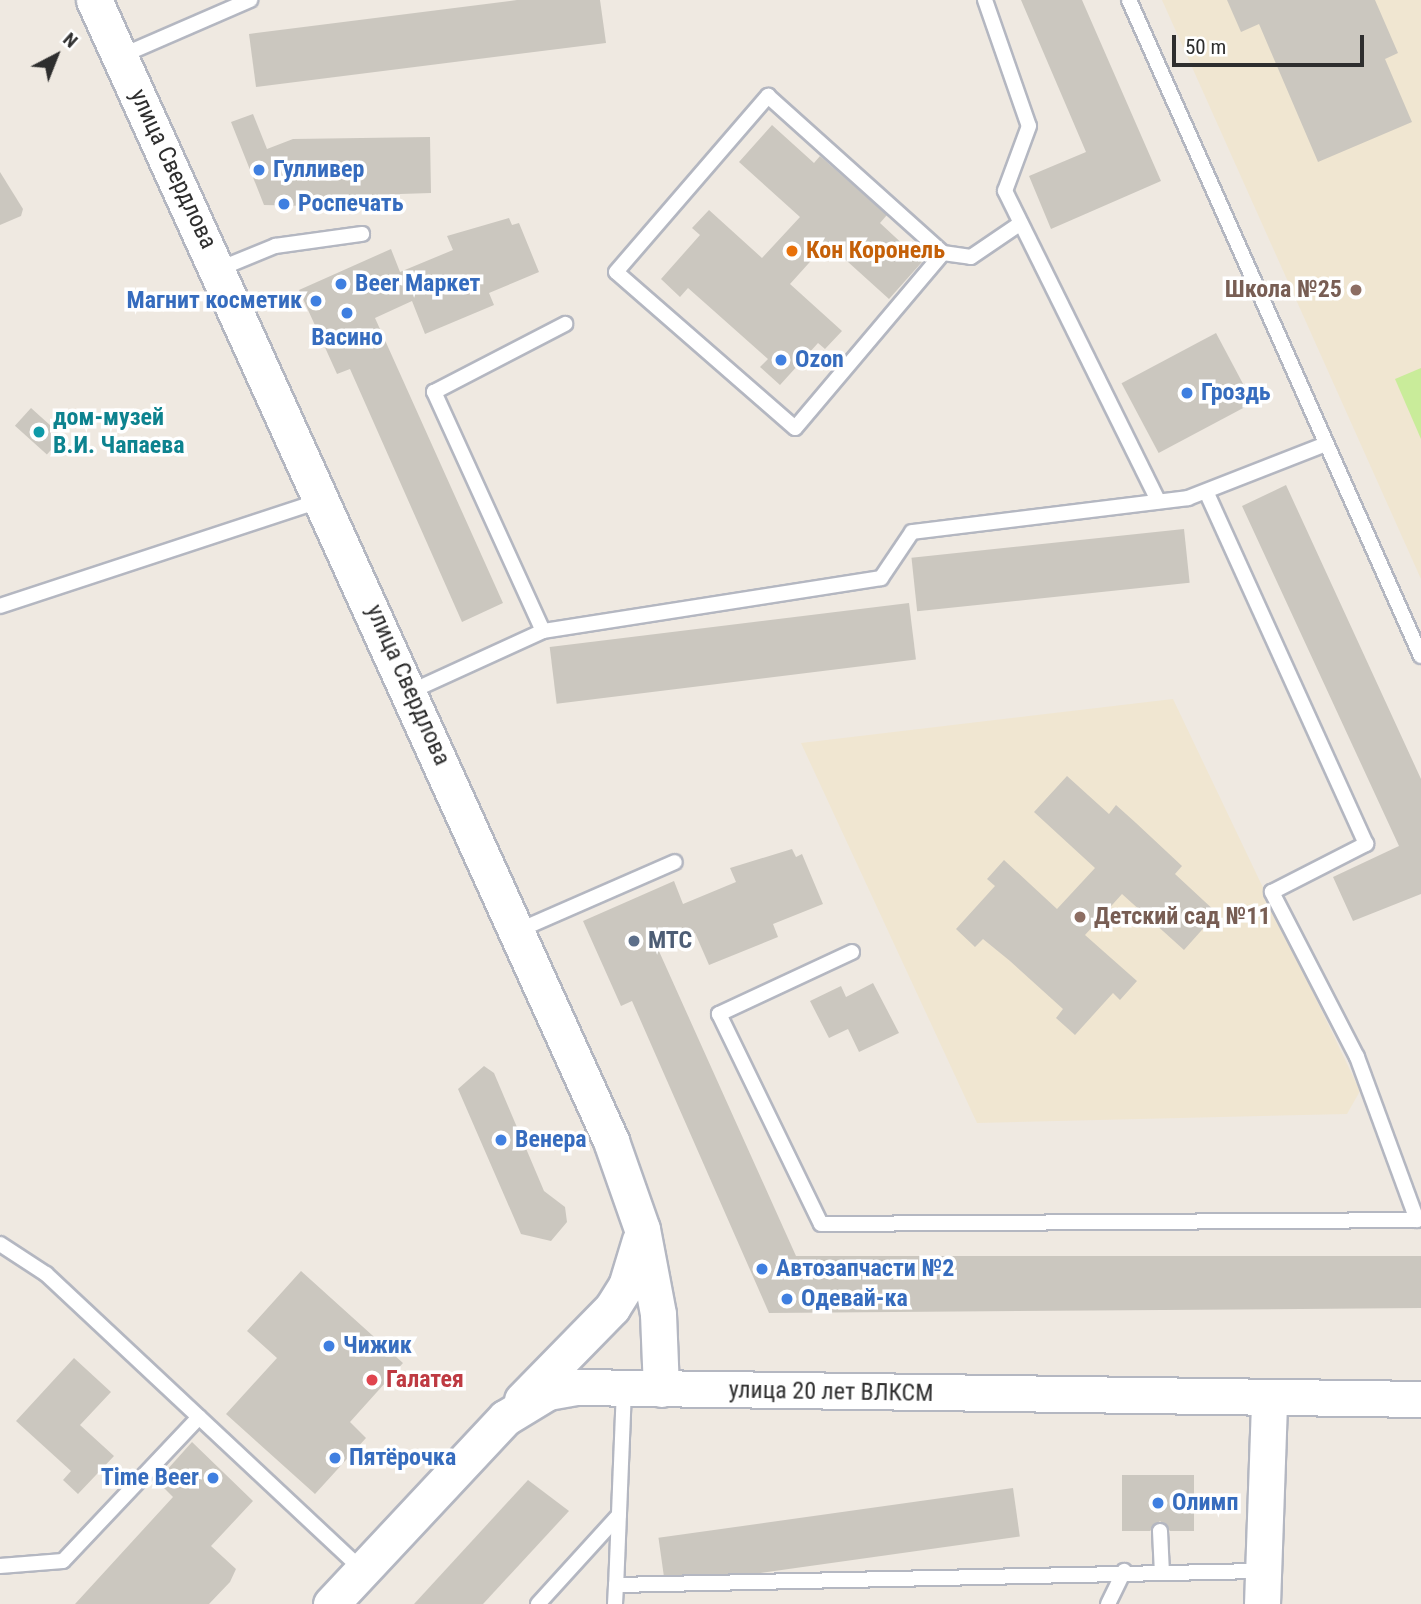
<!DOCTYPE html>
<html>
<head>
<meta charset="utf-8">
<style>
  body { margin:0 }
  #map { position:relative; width:1421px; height:1604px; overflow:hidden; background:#efe9e1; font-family:"Roboto Condensed",sans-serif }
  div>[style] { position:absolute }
  .education>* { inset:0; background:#f0e6d1 }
  .pitch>* { inset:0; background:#c9ec9a }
  .building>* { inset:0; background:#cbc7bf; transform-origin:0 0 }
  .roads { filter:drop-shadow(2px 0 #b4b7c1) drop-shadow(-2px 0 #b4b7c1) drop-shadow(0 2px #b4b7c1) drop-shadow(0 -2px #b4b7c1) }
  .service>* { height:14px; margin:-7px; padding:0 7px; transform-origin:7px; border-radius:7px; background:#fff }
  .tertiary>* { height:35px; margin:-17.5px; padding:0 17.5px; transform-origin:17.5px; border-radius:17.5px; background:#fff }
  .dots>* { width:19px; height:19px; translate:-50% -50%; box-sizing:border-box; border:4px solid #fff; border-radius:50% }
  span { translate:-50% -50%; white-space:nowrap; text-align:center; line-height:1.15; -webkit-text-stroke:7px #fff; paint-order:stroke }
  .street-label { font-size:24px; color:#2e2e2e }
  .shop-label { font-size:24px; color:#366cbe; font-weight:700 }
  .left { translate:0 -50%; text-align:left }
  .right { translate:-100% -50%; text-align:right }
  .food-label { font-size:24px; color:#c56008; font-weight:700 }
  .education-label { font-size:24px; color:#785e54; font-weight:700 }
  .culture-label { font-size:24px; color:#0d838f; font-weight:700 }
  .service-label { font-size:24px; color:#4e5e75; font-weight:700 }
  .health-label { font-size:24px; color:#be3a42; font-weight:700 }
  .north { position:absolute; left:21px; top:21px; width:70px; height:70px; -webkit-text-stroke:5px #fff; paint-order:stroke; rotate:42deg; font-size:19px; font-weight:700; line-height:28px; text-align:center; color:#2e2e2e }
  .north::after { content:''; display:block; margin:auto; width:24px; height:32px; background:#2e2e2e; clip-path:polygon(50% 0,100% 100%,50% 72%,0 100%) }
  .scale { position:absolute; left:1172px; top:35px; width:192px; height:32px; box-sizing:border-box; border:4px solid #2e2e2e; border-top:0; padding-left:9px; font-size:21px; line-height:24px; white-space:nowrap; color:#2e2e2e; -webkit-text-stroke:5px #fff; paint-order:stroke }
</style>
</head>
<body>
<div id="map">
  <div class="education">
    <div style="clip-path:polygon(1162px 0,1421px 0,1421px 579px)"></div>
    <div style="clip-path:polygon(1173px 699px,1360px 1091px,1347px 1114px,977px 1123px,801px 743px)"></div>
  </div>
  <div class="pitch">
    <div style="clip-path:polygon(1421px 368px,1421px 439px,1395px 379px)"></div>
  </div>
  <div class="building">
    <div style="clip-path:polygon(517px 0,600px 0,606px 43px,256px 87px,249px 34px)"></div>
    <div style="clip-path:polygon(1021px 0,1082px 0,1161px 181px,1051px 229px,1029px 176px,1086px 152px)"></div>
    <div style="clip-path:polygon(1227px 0,1375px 0,1398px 53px,1385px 59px,1412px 122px,1318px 162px,1259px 24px,1241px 32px)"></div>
    <div style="clip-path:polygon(253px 114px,267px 149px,293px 139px,430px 137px,431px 193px,400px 194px,400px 208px,264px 205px,231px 122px)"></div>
    <div style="clip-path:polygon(772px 125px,814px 163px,820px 156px,887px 215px,880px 223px,922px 262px,889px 299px,827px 243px,790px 284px,842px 331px,825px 349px,818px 343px,780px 385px,760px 367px,768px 359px,714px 311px,688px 288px,680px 297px,661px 279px,700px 235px,692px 228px,709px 210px,762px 258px,800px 217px,739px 162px)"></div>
    <div style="clip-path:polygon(0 172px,23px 209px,21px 216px,0 225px)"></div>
    <div style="clip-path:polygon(509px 218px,512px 225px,519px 223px,539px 272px,489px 293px,494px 305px,425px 334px,412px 301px,375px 318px,503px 603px,462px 622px,350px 369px,337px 374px,299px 290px,391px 249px,400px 272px,453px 250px,447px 236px)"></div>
    <div style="left:1216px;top:333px;width:79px;height:107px;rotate:62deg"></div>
    <div style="left:31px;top:408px;width:43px;height:24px;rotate:42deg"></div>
    <div style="clip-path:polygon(1286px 485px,1421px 779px,1421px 894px,1353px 921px,1333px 877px,1399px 846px,1242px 506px)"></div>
    <div style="left:1184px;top:529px;width:54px;height:274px;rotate:84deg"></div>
    <div style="left:909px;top:603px;width:57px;height:362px;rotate:83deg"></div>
    <div style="clip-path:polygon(1067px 776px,1109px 814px,1116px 805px,1136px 823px,1182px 866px,1175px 874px,1217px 913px,1184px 950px,1122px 894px,1085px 935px,1137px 981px,1120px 1000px,1113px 993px,1075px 1035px,1056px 1018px,1063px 1009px,1010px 961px,983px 939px,975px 947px,956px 929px,995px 886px,987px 879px,1004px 860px,1057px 909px,1095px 868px,1034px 812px)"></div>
    <div style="clip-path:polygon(792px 849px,796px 857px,802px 854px,823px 904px,773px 924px,778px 937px,709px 965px,695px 933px,658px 949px,796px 1256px,1421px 1256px,1421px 1308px,769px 1313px,632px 1001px,621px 1006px,583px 921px,674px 881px,683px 904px,736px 882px,730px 868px)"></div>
    <div style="clip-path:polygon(873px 983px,899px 1033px,859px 1052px,848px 1029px,829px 1038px,810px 1001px,841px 986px,846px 997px)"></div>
    <div style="clip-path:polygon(484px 1066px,494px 1073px,544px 1191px,565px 1207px,567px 1222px,551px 1241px,521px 1234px,458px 1089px)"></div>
    <div style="clip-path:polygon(301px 1271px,403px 1363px,350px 1422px,366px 1438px,315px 1494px,226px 1414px,277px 1358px,247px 1331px)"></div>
    <div style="clip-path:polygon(74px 1358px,111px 1392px,80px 1425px,114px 1456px,78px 1494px,63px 1480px,71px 1471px,16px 1421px)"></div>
    <div style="clip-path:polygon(192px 1442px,253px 1501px,211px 1546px,236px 1569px,230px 1582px,209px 1604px,75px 1604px,173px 1497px,157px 1481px)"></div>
    <div style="clip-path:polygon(1122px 1475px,1194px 1475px,1194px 1531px,1170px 1531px,1160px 1521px,1150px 1531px,1122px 1531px)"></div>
    <div style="clip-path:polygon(528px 1480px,569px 1511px,483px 1604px,414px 1604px)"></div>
    <div style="left:1013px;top:1488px;width:49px;height:358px;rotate:82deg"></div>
  </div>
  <div class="roads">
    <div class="service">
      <div style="left:985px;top:0;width:133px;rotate:70.8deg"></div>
      <div style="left:1029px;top:126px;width:69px;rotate:110.3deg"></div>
      <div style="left:1005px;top:191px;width:346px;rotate:63.7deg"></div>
      <div style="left:1129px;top:0;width:718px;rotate:66.01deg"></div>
      <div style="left:121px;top:56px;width:141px;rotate:-23.5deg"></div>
      <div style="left:943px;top:253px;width:229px;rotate:130.2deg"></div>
      <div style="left:795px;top:428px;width:237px;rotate:-138.9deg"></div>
      <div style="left:616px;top:272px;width:233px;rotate:-49.2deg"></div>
      <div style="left:768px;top:96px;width:235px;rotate:41.9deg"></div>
      <div style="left:943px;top:253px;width:28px;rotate:8deg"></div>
      <div style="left:971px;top:257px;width:60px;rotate:-34.2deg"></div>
      <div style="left:219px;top:269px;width:61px;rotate:-22.3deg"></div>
      <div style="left:275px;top:246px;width:88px;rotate:-7.9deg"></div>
      <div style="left:0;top:606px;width:339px;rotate:-18.2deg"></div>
      <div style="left:543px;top:631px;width:263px;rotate:-114.5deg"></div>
      <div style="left:434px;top:392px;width:148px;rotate:-27.4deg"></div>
      <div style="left:412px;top:691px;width:144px;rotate:-24.6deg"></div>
      <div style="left:543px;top:631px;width:342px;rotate:-8.9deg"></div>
      <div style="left:881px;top:578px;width:55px;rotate:-56deg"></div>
      <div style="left:912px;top:532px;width:278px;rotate:-7deg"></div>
      <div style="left:1188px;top:498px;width:148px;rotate:-21.4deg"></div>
      <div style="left:517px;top:931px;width:172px;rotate:-23.6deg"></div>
      <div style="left:852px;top:952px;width:147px;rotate:155deg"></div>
      <div style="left:719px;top:1014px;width:233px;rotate:64.1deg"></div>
      <div style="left:821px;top:1224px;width:596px;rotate:-0.38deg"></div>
      <div style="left:1417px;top:1220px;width:174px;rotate:-110.2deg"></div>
      <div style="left:1357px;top:1057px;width:186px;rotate:-117.3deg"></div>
      <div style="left:1272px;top:892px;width:106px;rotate:-27.1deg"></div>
      <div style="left:1366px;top:844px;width:385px;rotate:-114.4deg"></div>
      <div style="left:0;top:1244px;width:55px;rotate:33.1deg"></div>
      <div style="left:46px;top:1274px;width:433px;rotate:43.1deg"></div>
      <div style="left:624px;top:1389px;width:196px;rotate:92.3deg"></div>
      <div style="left:616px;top:1585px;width:644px;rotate:-1.25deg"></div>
      <div style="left:1160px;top:1531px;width:42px;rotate:87.3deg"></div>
      <div style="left:0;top:1566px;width:63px;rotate:-4.5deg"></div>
      <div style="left:63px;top:1561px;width:198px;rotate:-46.6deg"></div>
      <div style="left:538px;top:1604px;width:120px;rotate:-47.7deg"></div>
      <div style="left:615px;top:1604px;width:19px;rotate:-87deg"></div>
      <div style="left:1108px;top:1604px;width:37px;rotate:-64deg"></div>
    </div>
    <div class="tertiary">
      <div style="left:94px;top:0;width:1253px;rotate:65.62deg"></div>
      <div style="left:611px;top:1141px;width:93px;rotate:70.6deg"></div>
      <div style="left:642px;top:1229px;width:86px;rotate:79.3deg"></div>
      <div style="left:658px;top:1314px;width:75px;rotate:87.7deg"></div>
      <div style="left:522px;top:1400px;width:129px;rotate:-45.6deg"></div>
      <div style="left:612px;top:1308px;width:26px;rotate:-58deg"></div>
      <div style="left:626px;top:1286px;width:48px;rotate:-73.1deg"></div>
      <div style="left:331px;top:1604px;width:255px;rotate:-46.9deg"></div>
      <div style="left:505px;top:1418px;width:50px;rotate:-31.2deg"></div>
      <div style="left:548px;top:1392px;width:27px;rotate:-10deg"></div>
      <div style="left:575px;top:1387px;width:846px;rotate:0.81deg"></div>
      <div style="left:1262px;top:1604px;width:205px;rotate:-88deg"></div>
    </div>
  </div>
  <div class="dots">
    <div style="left:259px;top:170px;background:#3f7fe0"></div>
    <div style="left:284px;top:204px;background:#3f7fe0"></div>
    <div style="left:792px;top:251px;background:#e8710a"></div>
    <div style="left:341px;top:284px;background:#3f7fe0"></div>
    <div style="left:1356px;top:290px;background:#8d6e63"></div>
    <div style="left:316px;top:301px;background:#3f7fe0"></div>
    <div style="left:347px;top:313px;background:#3f7fe0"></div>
    <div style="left:781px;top:360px;background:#3f7fe0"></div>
    <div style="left:1187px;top:393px;background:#3f7fe0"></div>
    <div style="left:39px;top:432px;background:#0f9aa8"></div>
    <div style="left:1080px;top:917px;background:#8d6e63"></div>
    <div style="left:634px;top:941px;background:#5c6f8a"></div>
    <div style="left:501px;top:1140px;background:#3f7fe0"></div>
    <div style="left:762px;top:1269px;background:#3f7fe0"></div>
    <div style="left:787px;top:1299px;background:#3f7fe0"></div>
    <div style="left:329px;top:1346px;background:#3f7fe0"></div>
    <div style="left:372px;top:1380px;background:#e0444e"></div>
    <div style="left:335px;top:1458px;background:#3f7fe0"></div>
    <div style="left:213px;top:1478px;background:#3f7fe0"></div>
    <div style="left:1158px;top:1503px;background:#3f7fe0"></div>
  </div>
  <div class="street-label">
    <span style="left:173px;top:169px;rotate:65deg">улица Свердлова</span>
    <span style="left:408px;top:685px;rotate:66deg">улица Свердлова</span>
    <span style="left:831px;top:1392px;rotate:1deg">улица 20 лет ВЛКСМ</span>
  </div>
  <div class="shop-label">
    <span class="left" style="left:273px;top:170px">Гулливер</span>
    <span class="left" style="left:298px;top:204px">Роспечать</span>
    <span class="left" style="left:355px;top:284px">Beer Маркет</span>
    <span class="right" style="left:302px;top:301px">Магнит косметик</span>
    <span style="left:347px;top:338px">Васино</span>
    <span class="left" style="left:795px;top:360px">Ozon</span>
    <span class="left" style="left:1201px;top:393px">Гроздь</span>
    <span class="left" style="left:515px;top:1140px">Венера</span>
    <span class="left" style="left:776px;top:1269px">Автозапчасти №2</span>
    <span class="left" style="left:801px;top:1299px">Одевай-ка</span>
    <span class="left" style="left:343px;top:1346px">Чижик</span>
    <span class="left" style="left:349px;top:1458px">Пятёрочка</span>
    <span class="right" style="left:199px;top:1478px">Time Beer</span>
    <span class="left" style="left:1172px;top:1503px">Олимп</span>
  </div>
  <div class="food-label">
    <span class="left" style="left:806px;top:251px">Кон Коронель</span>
  </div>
  <div class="education-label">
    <span class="right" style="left:1342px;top:290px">Школа №25</span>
    <span class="left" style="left:1094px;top:917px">Детский сад №11</span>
  </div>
  <div class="culture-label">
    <span class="left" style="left:53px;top:432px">дом-музей<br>В.И. Чапаева</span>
  </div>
  <div class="service-label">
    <span class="left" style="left:648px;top:941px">МТС</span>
  </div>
  <div class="health-label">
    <span class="left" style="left:386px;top:1380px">Галатея</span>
  </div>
  <div class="north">N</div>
  <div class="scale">50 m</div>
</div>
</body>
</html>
